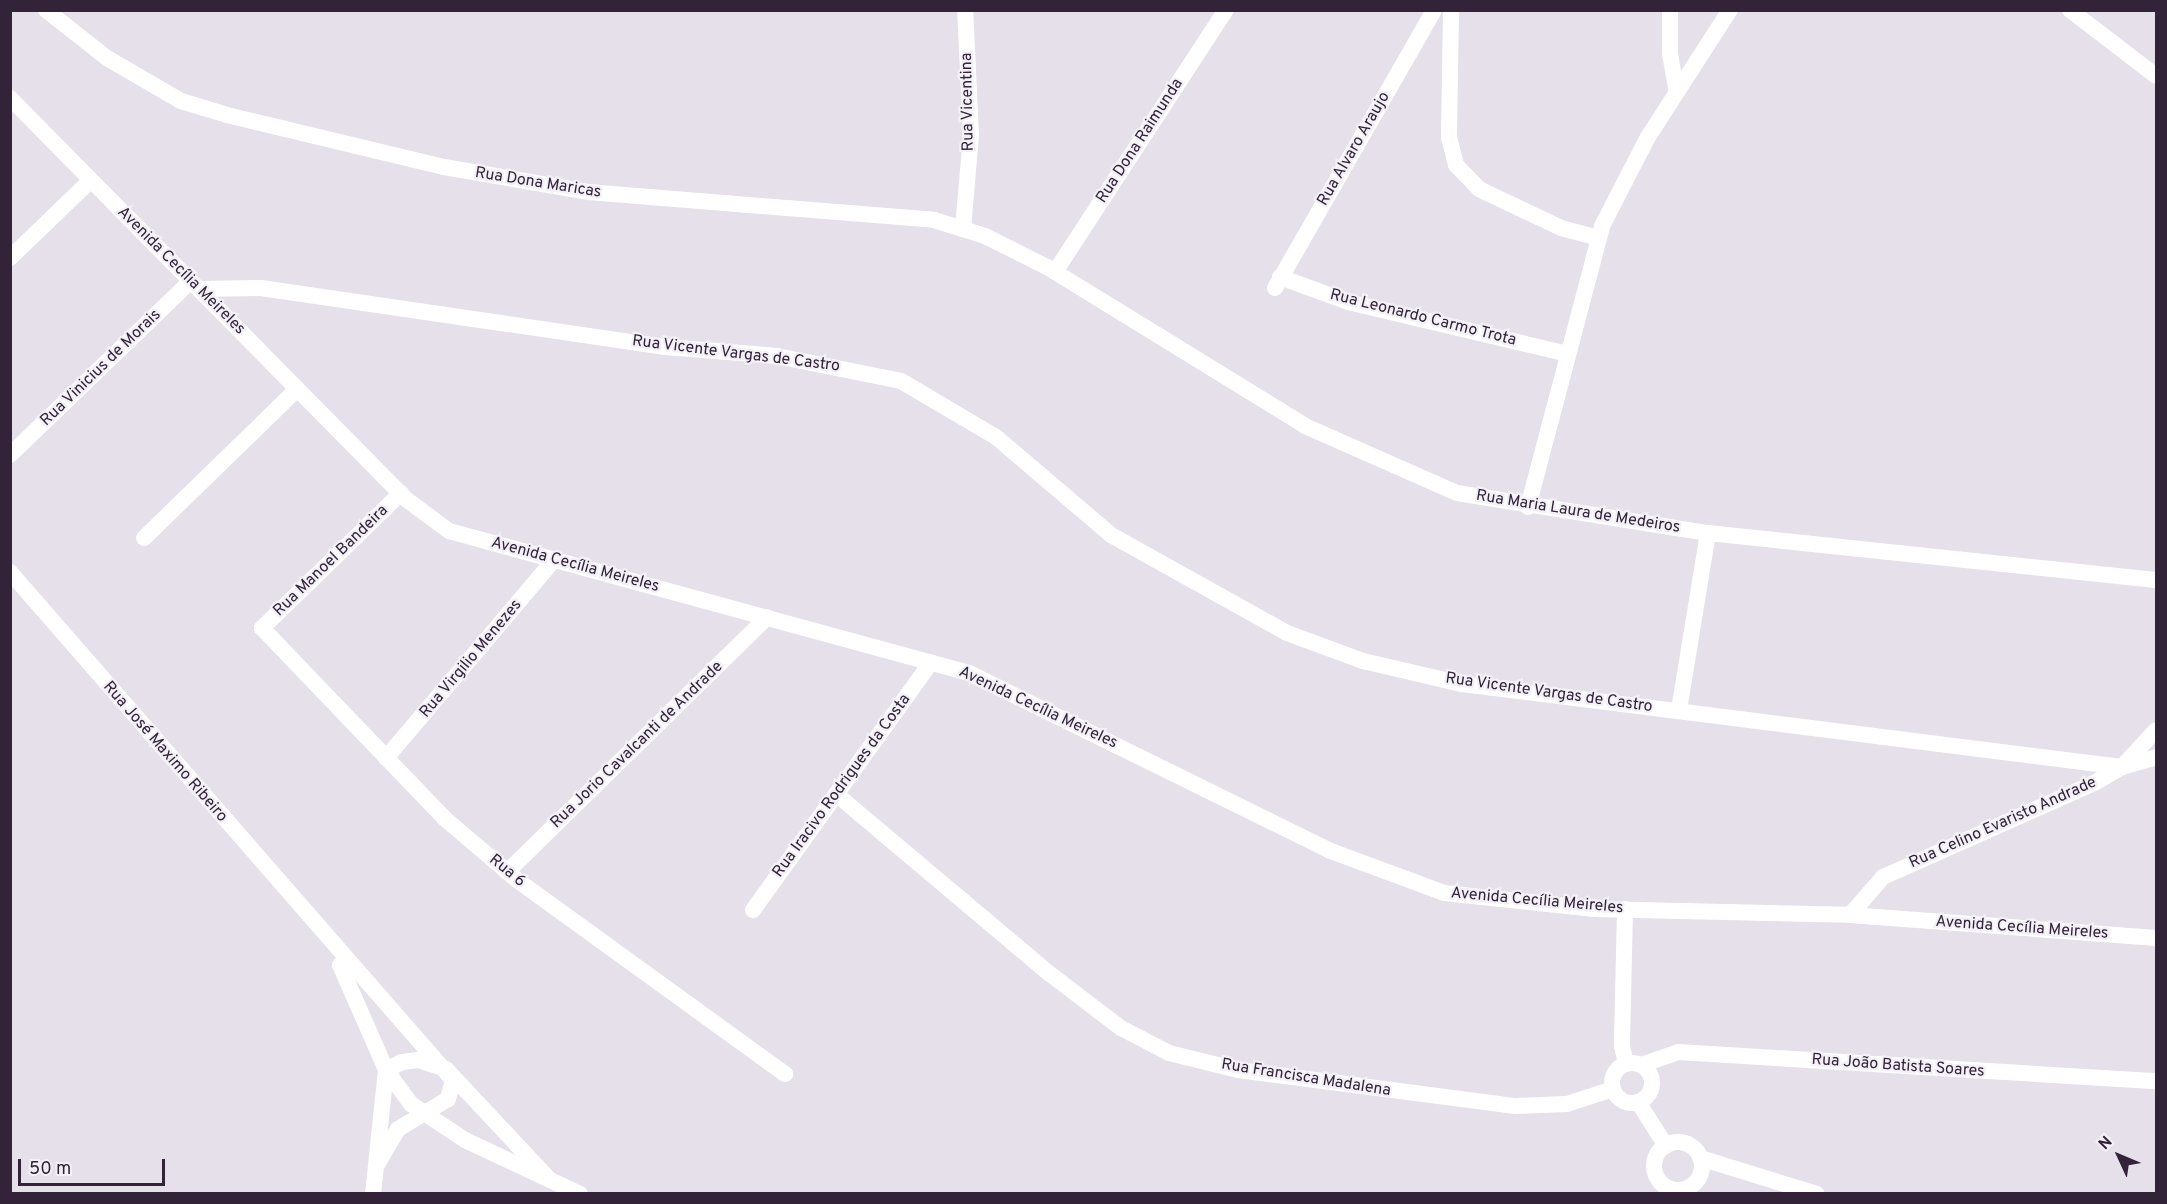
<!DOCTYPE html>
<html>
<head>
<meta charset="utf-8">
<style>
  body { margin:0 }
  #map { position:relative; width:2167px; height:1204px; overflow:hidden; background:#e5e0ea; font-family:Overpass,sans-serif }
  div>[style] { position:absolute }
  .minor>* { height:16px; margin:-8px; padding:0 8px; transform-origin:8px; border-radius:8px; background:#fff }
  .minor>.ring { margin:-8px; padding:0; box-sizing:content-box; background:none; border:16px solid #fff; border-radius:50% }
  .tertiary>* { height:16px; margin:-8px; padding:0 8px; transform-origin:8px; border-radius:8px; background:#fff }
  span { translate:-50% -50%; white-space:nowrap; text-align:center; line-height:1.15; -webkit-text-stroke:4.5px #f3f0f7; paint-order:stroke }
  .street-label { font-size:16px; color:#322339 }
  .frame { position:absolute; inset:0; border:12px solid #322339; pointer-events:none }
  .north { position:absolute; left:2089px; top:1126px; width:60px; height:60px; -webkit-text-stroke:4px #f3f0f7; paint-order:stroke; rotate:314deg; font-size:16px; font-weight:700; line-height:24px; text-align:center; color:#322339 }
  .north::after { content:''; display:block; margin:auto; width:21px; height:27px; background:#322339; clip-path:polygon(50% 0,100% 100%,50% 72%,0 100%) }
  .scale { position:absolute; left:18px; top:1159px; width:147px; height:27px; box-sizing:border-box; border:3px solid #322339; border-top:0; padding-left:8px; font-size:18px; line-height:21px; white-space:nowrap; color:#322339; -webkit-text-stroke:4px #f3f0f7; paint-order:stroke }
</style>
</head>
<body>
<div id="map">
  <div class="minor">
    <div style="left:46px;top:10px;width:78px;rotate:38.2deg"></div>
    <div style="left:107px;top:58px;width:86px;rotate:30.2deg"></div>
    <div style="left:181px;top:101px;width:48px;rotate:16.9deg"></div>
    <div style="left:227px;top:115px;width:223px;rotate:13.5deg"></div>
    <div style="left:444px;top:167px;width:146px;rotate:9.8deg"></div>
    <div style="left:588px;top:192px;width:347px;rotate:4.6deg"></div>
    <div style="left:934px;top:220px;width:53px;rotate:17.4deg"></div>
    <div style="left:985px;top:236px;width:69px;rotate:26.6deg"></div>
    <div style="left:1047px;top:267px;width:303px;rotate:31.6deg"></div>
    <div style="left:1305px;top:426px;width:166px;rotate:23.8deg"></div>
    <div style="left:1457px;top:493px;width:254px;rotate:9.1deg"></div>
    <div style="left:1708px;top:533px;width:450px;rotate:6deg"></div>
    <div style="left:1451px;top:10px;width:127px;rotate:90.9deg"></div>
    <div style="left:1449px;top:137px;width:29px;rotate:76deg"></div>
    <div style="left:1456px;top:165px;width:33px;rotate:46deg"></div>
    <div style="left:1479px;top:189px;width:91px;rotate:25.4deg"></div>
    <div style="left:1561px;top:228px;width:39px;rotate:15deg"></div>
    <div style="left:1670px;top:10px;width:44px;rotate:90deg"></div>
    <div style="left:1670px;top:54px;width:39px;rotate:80deg"></div>
    <div style="left:2070px;top:10px;width:108px;rotate:37.5deg"></div>
    <div style="left:963px;top:229px;width:94px;rotate:-85.1deg"></div>
    <div style="left:971px;top:135px;width:125px;rotate:-92.7deg"></div>
    <div style="left:10px;top:258px;width:112px;rotate:-43.9deg"></div>
    <div style="left:1055px;top:272px;width:313px;rotate:-56.9deg"></div>
    <div style="left:1280px;top:277px;width:72px;rotate:20.2deg"></div>
    <div style="left:1348px;top:302px;width:226px;rotate:13.3deg"></div>
    <div style="left:1275px;top:288px;width:320px;rotate:-60.2deg"></div>
    <div style="left:199px;top:289px;width:62px;rotate:-0.9deg"></div>
    <div style="left:261px;top:288px;width:409px;rotate:8.3deg"></div>
    <div style="left:666px;top:347px;width:111px;rotate:4.6deg"></div>
    <div style="left:777px;top:356px;width:126px;rotate:11.4deg"></div>
    <div style="left:901px;top:381px;width:110px;rotate:30.5deg"></div>
    <div style="left:996px;top:437px;width:151px;rotate:40.4deg"></div>
    <div style="left:1111px;top:535px;width:201px;rotate:29.1deg"></div>
    <div style="left:1287px;top:633px;width:81px;rotate:20.2deg"></div>
    <div style="left:1363px;top:661px;width:102px;rotate:13.1deg"></div>
    <div style="left:1462px;top:684px;width:665px;rotate:7.17deg"></div>
    <div style="left:2122px;top:767px;width:35px;rotate:-16deg"></div>
    <div style="left:10px;top:455px;width:251px;rotate:-43.9deg"></div>
    <div style="left:401px;top:493px;width:194px;rotate:135.8deg"></div>
    <div style="left:262px;top:628px;width:263px;rotate:46.2deg"></div>
    <div style="left:444px;top:818px;width:96px;rotate:40.3deg"></div>
    <div style="left:517px;top:880px;width:331px;rotate:35.9deg"></div>
    <div style="left:1528px;top:507px;width:291px;rotate:-75.2deg"></div>
    <div style="left:1602px;top:226px;width:100px;rotate:-62.7deg"></div>
    <div style="left:1648px;top:137px;width:151px;rotate:-57.2deg"></div>
    <div style="left:144px;top:538px;width:214px;rotate:-44.2deg"></div>
    <div style="left:1679px;top:710px;width:179px;rotate:-80.7deg"></div>
    <div style="left:386px;top:758px;width:261px;rotate:-49.7deg"></div>
    <div style="left:836px;top:794px;width:280px;rotate:40.1deg"></div>
    <div style="left:1050px;top:974px;width:89px;rotate:37.3deg"></div>
    <div style="left:1121px;top:1028px;width:54px;rotate:27.5deg"></div>
    <div style="left:1169px;top:1053px;width:71px;rotate:13.8deg"></div>
    <div style="left:1238px;top:1070px;width:280px;rotate:7.4deg"></div>
    <div style="left:1516px;top:1106px;width:51px;rotate:-2.2deg"></div>
    <div style="left:1567px;top:1104px;width:48px;rotate:-18.1deg"></div>
    <div style="left:507px;top:872px;width:364px;rotate:-44.4deg"></div>
    <div style="left:1625px;top:909px;width:137px;rotate:91.3deg"></div>
    <div style="left:1622px;top:1046px;width:18px;rotate:77deg"></div>
    <div style="left:753px;top:910px;width:305px;rotate:-54.3deg"></div>
    <div style="left:1850px;top:915px;width:50px;rotate:-49deg"></div>
    <div style="left:1883px;top:877px;width:233px;rotate:-24deg"></div>
    <div style="left:2096px;top:782px;width:30px;rotate:-30deg"></div>
    <div style="left:2122px;top:767px;width:50px;rotate:-47.4deg"></div>
    <div class="ring" style="left:1612px;top:1063px;width:24px;height:24px"></div>
    <div style="left:1641px;top:1065px;width:39px;rotate:-19deg"></div>
    <div style="left:1678px;top:1052px;width:479px;rotate:3.5deg"></div>
    <div style="left:1638px;top:1102px;width:52px;rotate:57.5deg"></div>
    <div class="ring" style="left:1654px;top:1142px;width:32px;height:32px"></div>
    <div style="left:1700px;top:1158px;width:122px;rotate:17.1deg"></div>
    <div style="left:548px;top:1178px;width:149px;rotate:-133.1deg"></div>
    <div style="left:446px;top:1069px;width:29px;rotate:-162deg"></div>
    <div style="left:418px;top:1060px;width:16px;rotate:173deg"></div>
    <div style="left:402px;top:1062px;width:18px;rotate:153deg"></div>
    <div style="left:386px;top:1070px;width:42px;rotate:53.7deg"></div>
    <div style="left:411px;top:1104px;width:65px;rotate:33.7deg"></div>
    <div style="left:465px;top:1140px;width:127px;rotate:25.2deg"></div>
  </div>
  <div class="tertiary">
    <div style="left:10px;top:98px;width:565px;rotate:45.36deg"></div>
    <div style="left:407px;top:500px;width:52px;rotate:36.4deg"></div>
    <div style="left:449px;top:531px;width:539px;rotate:15.27deg"></div>
    <div style="left:969px;top:673px;width:400px;rotate:26.2deg"></div>
    <div style="left:1328px;top:850px;width:124px;rotate:20.3deg"></div>
    <div style="left:1444px;top:893px;width:151px;rotate:6.1deg"></div>
    <div style="left:1594px;top:909px;width:256px;rotate:1.3deg"></div>
    <div style="left:1850px;top:915px;width:307px;rotate:4.3deg"></div>
    <div style="left:10px;top:572px;width:674px;rotate:48.91deg"></div>
    <div style="left:453px;top:1080px;width:20px;rotate:105deg"></div>
    <div style="left:448px;top:1099px;width:58px;rotate:149deg"></div>
    <div style="left:398px;top:1129px;width:42px;rotate:120.3deg"></div>
    <div style="left:340px;top:965px;width:115px;rotate:66.3deg"></div>
    <div style="left:386px;top:1070px;width:125px;rotate:96deg"></div>
  </div>
  <div class="street-label">
    <span style="left:968px;top:102px;rotate:-91deg">Rua Vicentina</span>
    <span style="left:1140px;top:141px;rotate:-57deg">Rua Dona Raimunda</span>
    <span style="left:1354px;top:149px;rotate:-60deg">Rua Alvaro Araujo</span>
    <span style="left:538px;top:183px;rotate:9deg">Rua Dona Maricas</span>
    <span style="left:181px;top:271px;rotate:45deg">Avenida Cecília Meireles</span>
    <span style="left:1423px;top:318px;rotate:14deg">Rua Leonardo Carmo Trota</span>
    <span style="left:736px;top:354px;rotate:7deg">Rua Vicente Vargas de Castro</span>
    <span style="left:101px;top:368px;rotate:-44deg">Rua Vinicius de Morais</span>
    <span style="left:1578px;top:512px;rotate:9deg">Rua Maria Laura de Medeiros</span>
    <span style="left:331px;top:561px;rotate:-44deg">Rua Manoel Bandeira</span>
    <span style="left:575px;top:565px;rotate:15deg">Avenida Cecília Meireles</span>
    <span style="left:471px;top:659px;rotate:-50deg">Rua Virgilio Menezes</span>
    <span style="left:1549px;top:693px;rotate:8deg">Rua Vicente Vargas de Castro</span>
    <span style="left:1038px;top:708px;rotate:25deg">Avenida Cecília Meireles</span>
    <span style="left:637px;top:745px;rotate:-44deg">Rua Jorio Cavalcanti de Andrade</span>
    <span style="left:165px;top:752px;rotate:49deg">Rua José Maximo Ribeiro</span>
    <span style="left:842px;top:786px;rotate:-54deg">Rua Iracivo Rodrigues da Costa</span>
    <span style="left:2003px;top:823px;rotate:-24deg">Rua Celino Evaristo Andrade</span>
    <span style="left:507px;top:871px;rotate:39deg">Rua 6</span>
    <span style="left:1537px;top:901px;rotate:5deg">Avenida Cecília Meireles</span>
    <span style="left:2022px;top:928px;rotate:4deg">Avenida Cecília Meireles</span>
    <span style="left:1898px;top:1066px;rotate:4deg">Rua João Batista Soares</span>
    <span style="left:1306px;top:1078px;rotate:9deg">Rua Francisca Madalena</span>
  </div>
  <div class="frame"></div>
  <div class="north">N</div>
  <div class="scale">50 m</div>
</div>
</body>
</html>
